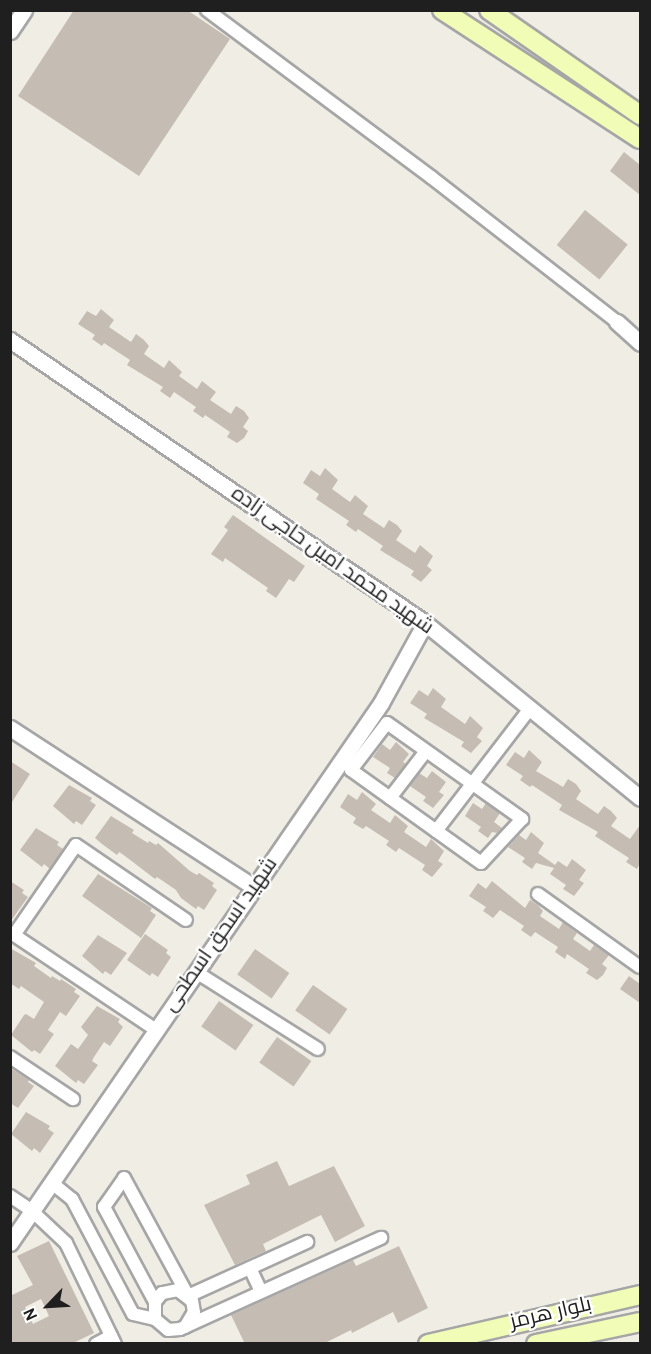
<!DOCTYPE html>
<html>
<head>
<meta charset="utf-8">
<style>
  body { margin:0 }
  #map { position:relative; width:651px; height:1354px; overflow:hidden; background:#f0ede5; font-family:Overpass,Cairo,sans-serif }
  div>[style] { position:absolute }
  .building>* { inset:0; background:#c5bdb4; transform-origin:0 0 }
  .roads { filter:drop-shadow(2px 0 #a6a6a6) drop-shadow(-2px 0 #a6a6a6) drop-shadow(0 2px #a6a6a6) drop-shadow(0 -2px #a6a6a6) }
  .minor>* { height:12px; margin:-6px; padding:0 6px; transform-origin:6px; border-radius:6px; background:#fff }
  .tertiary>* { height:15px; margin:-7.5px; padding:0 7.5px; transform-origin:7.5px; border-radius:7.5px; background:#fff }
  .secondary>* { height:18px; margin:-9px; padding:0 9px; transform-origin:9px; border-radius:9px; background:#f1fcb7 }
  span { translate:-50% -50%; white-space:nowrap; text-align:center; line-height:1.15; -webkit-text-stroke:4.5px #fff; paint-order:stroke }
  .street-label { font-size:21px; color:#1f1f1f }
  .frame { position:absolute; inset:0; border:12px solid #1f1f1f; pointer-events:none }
  .north { position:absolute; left:18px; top:1276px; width:60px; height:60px; -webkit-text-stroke:4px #fff; paint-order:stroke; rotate:245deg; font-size:16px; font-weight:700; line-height:24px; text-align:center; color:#1f1f1f }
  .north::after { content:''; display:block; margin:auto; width:21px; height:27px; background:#1f1f1f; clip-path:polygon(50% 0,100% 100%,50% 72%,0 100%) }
</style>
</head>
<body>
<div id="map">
  <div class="building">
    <div style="clip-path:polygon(74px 10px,187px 10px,230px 39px,139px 176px,18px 96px)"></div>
    <div style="clip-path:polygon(624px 152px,640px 165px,640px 195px,610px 171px)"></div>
    <div style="left:585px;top:210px;width:55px;height:45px;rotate:39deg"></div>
    <div style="clip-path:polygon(101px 309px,114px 320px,109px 327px,131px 342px,136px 334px,144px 340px,149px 346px,144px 354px,164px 368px,169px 360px,182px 372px,179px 376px,197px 389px,202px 381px,216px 392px,210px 400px,231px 414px,236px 406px,244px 411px,249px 418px,243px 427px,248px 431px,244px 438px,237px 443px,227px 437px,230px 432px,205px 415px,203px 418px,193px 411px,196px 407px,174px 392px,170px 398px,160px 391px,163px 387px,127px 365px,130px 360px,104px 343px,102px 346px,92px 339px,95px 335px,78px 324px,87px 311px,96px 316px)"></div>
    <div style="clip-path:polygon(325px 468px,338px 480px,332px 489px,350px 502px,355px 495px,368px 506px,363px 514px,384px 528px,389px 520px,397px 525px,402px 531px,396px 540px,415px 553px,420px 545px,433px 556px,427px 566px,432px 570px,421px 582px,411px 575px,414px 571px,380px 550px,383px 546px,358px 529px,356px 532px,346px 525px,349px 521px,316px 499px,319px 494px,303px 483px,311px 470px,320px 476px)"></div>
    <div style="clip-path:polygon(233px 515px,305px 566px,294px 582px,289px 579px,276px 598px,266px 591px,268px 588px,242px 570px,225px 558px,223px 562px,211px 554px,228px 530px,224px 527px)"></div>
    <div style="clip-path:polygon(433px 688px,446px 699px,441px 707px,465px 724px,470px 716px,483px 728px,477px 737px,482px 741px,471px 753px,461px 746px,464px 742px,424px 718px,427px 714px,410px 703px,419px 690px,428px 696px)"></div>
    <div style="clip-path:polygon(396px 742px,409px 754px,403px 762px,406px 764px,395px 778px,387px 773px,390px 768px,373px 757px,382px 744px,390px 750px)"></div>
    <div style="clip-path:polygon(529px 750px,542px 762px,536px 771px,563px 787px,568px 779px,576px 784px,581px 791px,576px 799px,598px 814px,604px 806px,611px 811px,617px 818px,611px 826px,630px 839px,640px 825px,640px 863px,637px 869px,626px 862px,629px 858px,595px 836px,598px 832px,559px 810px,562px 805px,532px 785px,530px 787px,520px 780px,523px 776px,506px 765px,515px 752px,524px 758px)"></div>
    <div style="clip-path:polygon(10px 761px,30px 774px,10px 805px)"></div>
    <div style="clip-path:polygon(432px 771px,446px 782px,439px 792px,444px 795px,433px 808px,423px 801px,426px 797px,410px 786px,419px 773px,427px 778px)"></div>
    <div style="clip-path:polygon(69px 785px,92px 798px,90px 801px,96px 805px,82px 825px,76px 821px,74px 824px,53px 806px)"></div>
    <div style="clip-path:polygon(362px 792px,376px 804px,371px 810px,390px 823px,395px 815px,408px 826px,404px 832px,426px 847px,431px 839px,444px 851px,438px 861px,443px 864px,432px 877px,422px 870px,425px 865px,399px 848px,396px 852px,386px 845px,389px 841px,366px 826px,363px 829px,353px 823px,356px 818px,340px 807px,348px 794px,357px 800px)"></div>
    <div style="clip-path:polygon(473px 803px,482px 809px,486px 803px,500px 813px,494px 822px,502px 828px,497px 833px,492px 832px,488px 838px,478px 831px,481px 827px,465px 816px)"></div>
    <div style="clip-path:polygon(111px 816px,134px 830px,132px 833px,148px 843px,149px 841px,156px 845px,158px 843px,190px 871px,197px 875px,199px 873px,214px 883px,212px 886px,217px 890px,204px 910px,198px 906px,196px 909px,181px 898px,176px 890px,157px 877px,155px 879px,125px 856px,119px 852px,117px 855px,102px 844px,95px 838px)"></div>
    <div style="clip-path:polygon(36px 828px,59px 842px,57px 845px,63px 849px,50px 869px,44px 864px,42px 867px,20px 850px)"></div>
    <div style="clip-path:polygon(531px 832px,544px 843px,538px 853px,555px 865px,558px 861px,567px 867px,572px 859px,586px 870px,579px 880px,584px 883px,574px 896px,563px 889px,566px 885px,550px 874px,554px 868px,536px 863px,532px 869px,522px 862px,525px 858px,508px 847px,519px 835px,526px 840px)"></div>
    <div style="clip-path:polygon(98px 874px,152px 908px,150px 911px,156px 915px,141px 938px,82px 896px)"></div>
    <div style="clip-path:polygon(10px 881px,24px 890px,22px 893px,28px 897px,10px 922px)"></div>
    <div style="clip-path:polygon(492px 881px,525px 908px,530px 900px,538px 905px,543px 911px,540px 916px,559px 929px,563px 922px,577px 933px,573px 939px,590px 951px,594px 945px,609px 955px,602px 964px,607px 968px,603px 975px,597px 980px,586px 973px,589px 969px,567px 954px,565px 959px,555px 952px,558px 947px,535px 932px,531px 937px,521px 930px,524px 926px,500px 910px,493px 918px,483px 911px,486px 907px,469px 896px,478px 883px,486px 889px)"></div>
    <div style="clip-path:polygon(145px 934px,168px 950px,166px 953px,171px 957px,158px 977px,152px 973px,150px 976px,127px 960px)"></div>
    <div style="clip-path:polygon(98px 935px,127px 953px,111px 975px,105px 971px,103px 974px,82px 956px)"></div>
    <div style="clip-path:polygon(10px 948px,36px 963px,34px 966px,51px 978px,52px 976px,60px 981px,61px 979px,76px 989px,74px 992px,80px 996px,66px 1016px,60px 1012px,48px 1030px,54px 1034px,40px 1054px,34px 1050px,32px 1052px,11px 1035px,24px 1015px,26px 1014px,34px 1019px,44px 1002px,21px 986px,19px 989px,10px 983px)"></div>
    <div style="left:255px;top:949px;width:42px;height:31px;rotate:35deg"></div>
    <div style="clip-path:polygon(629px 976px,640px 984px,640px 1003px,620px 989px)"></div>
    <div style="left:313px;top:985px;width:42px;height:31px;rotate:35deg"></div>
    <div style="left:219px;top:1001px;width:42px;height:31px;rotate:35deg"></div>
    <div style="clip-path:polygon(97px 1006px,120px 1019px,118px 1022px,123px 1027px,110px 1046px,104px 1042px,94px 1057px,92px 1061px,98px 1065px,84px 1084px,78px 1080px,76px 1083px,55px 1066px,71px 1044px,78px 1049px,88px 1035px,81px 1027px)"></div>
    <div style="left:277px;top:1037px;width:42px;height:31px;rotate:35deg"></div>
    <div style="clip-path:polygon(10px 1068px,29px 1080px,28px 1082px,34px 1086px,18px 1108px,10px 1103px)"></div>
    <div style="clip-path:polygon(26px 1112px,50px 1126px,48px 1129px,54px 1133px,40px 1153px,34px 1148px,32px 1151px,11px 1134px)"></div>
    <div style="clip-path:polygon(277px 1161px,289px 1186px,334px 1166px,365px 1226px,335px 1242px,321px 1215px,263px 1244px,266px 1251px,235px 1265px,204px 1205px,250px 1184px,246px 1175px)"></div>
    <div style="clip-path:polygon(evenodd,49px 1241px,94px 1333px,71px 1344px,10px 1344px,10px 1296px,33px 1285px,17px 1256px,49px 1241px,41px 1299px,49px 1316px,33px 1324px,25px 1307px,41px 1299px)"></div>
    <div style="clip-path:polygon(399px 1246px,428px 1308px,398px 1323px,393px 1312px,352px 1333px,351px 1330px,323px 1344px,245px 1344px,231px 1315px,353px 1260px,356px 1266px)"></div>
  </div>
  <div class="roads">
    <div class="minor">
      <div style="left:207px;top:10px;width:279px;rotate:36.7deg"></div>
      <div style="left:431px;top:177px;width:236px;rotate:37.9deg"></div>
      <div style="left:387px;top:723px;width:166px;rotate:35.4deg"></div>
      <div style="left:522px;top:819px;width:60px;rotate:133deg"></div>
      <div style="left:481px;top:863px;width:160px;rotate:-144.4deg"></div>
      <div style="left:351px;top:770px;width:59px;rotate:-52.5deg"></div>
      <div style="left:390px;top:798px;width:59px;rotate:-52.5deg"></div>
      <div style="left:436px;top:831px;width:153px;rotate:-52.5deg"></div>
      <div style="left:538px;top:894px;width:125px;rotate:35.6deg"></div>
      <div style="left:196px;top:972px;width:144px;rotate:32.3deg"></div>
      <div style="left:156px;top:1030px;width:171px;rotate:-146.2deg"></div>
      <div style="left:14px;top:935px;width:109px;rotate:-55.4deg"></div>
      <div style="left:76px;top:845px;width:133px;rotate:34.3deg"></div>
      <div style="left:10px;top:1057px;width:76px;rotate:33.7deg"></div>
      <div style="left:52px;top:1183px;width:26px;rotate:39deg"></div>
      <div style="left:72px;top:1199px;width:130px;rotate:62.1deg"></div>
      <div style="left:133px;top:1314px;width:23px;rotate:13deg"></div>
      <div style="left:10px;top:1196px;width:27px;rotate:34deg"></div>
      <div style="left:32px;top:1211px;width:47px;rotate:43.3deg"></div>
      <div style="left:66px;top:1243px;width:112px;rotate:64.1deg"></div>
      <div style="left:250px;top:1268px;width:26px;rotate:65deg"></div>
      <div style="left:155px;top:1302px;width:108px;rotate:-118.2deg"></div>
      <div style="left:104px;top:1207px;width:35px;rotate:-55deg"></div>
      <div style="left:124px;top:1178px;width:134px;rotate:61.5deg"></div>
      <div style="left:188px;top:1296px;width:131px;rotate:-24.4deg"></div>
      <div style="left:185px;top:1327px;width:17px;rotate:-59deg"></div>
      <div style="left:194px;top:1312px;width:11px;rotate:-100deg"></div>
      <div style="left:192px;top:1301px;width:18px;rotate:-142deg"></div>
      <div style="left:178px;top:1290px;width:16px;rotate:169deg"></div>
      <div style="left:162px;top:1293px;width:11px;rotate:128deg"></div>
      <div style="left:155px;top:1302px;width:17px;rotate:90deg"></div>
      <div style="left:155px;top:1319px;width:17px;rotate:40deg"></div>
      <div style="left:168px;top:1330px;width:12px;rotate:-5deg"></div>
      <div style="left:180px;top:1329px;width:221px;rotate:-24.4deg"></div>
      <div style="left:96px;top:1344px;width:17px;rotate:-28deg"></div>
    </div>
    <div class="tertiary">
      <div style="left:10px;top:31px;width:25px;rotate:-56deg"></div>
      <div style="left:617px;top:322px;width:31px;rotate:42deg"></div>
      <div style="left:10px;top:340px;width:502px;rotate:34.29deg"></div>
      <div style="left:425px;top:623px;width:277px;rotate:39.1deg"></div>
      <div style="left:10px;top:728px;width:291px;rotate:33.1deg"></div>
      <div style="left:10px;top:1243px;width:655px;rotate:-55.51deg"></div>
      <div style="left:381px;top:703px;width:91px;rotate:-61.2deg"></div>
    </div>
    <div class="secondary">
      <div style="left:442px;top:10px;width:236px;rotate:33.1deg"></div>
      <div style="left:489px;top:10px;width:184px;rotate:34.8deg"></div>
      <div style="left:428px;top:1344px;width:218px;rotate:-13deg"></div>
      <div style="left:536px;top:1344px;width:106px;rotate:-11.9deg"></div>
    </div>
  </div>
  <div class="street-label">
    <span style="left:332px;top:561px;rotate:35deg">شهید محمد امین حاجی زاده</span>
    <span style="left:221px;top:935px;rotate:-55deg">شهید اسحق اسطحی</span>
    <span style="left:551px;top:1314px;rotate:-13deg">بلوار هرمز</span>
  </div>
  <div class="frame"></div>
  <div class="north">N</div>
</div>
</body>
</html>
